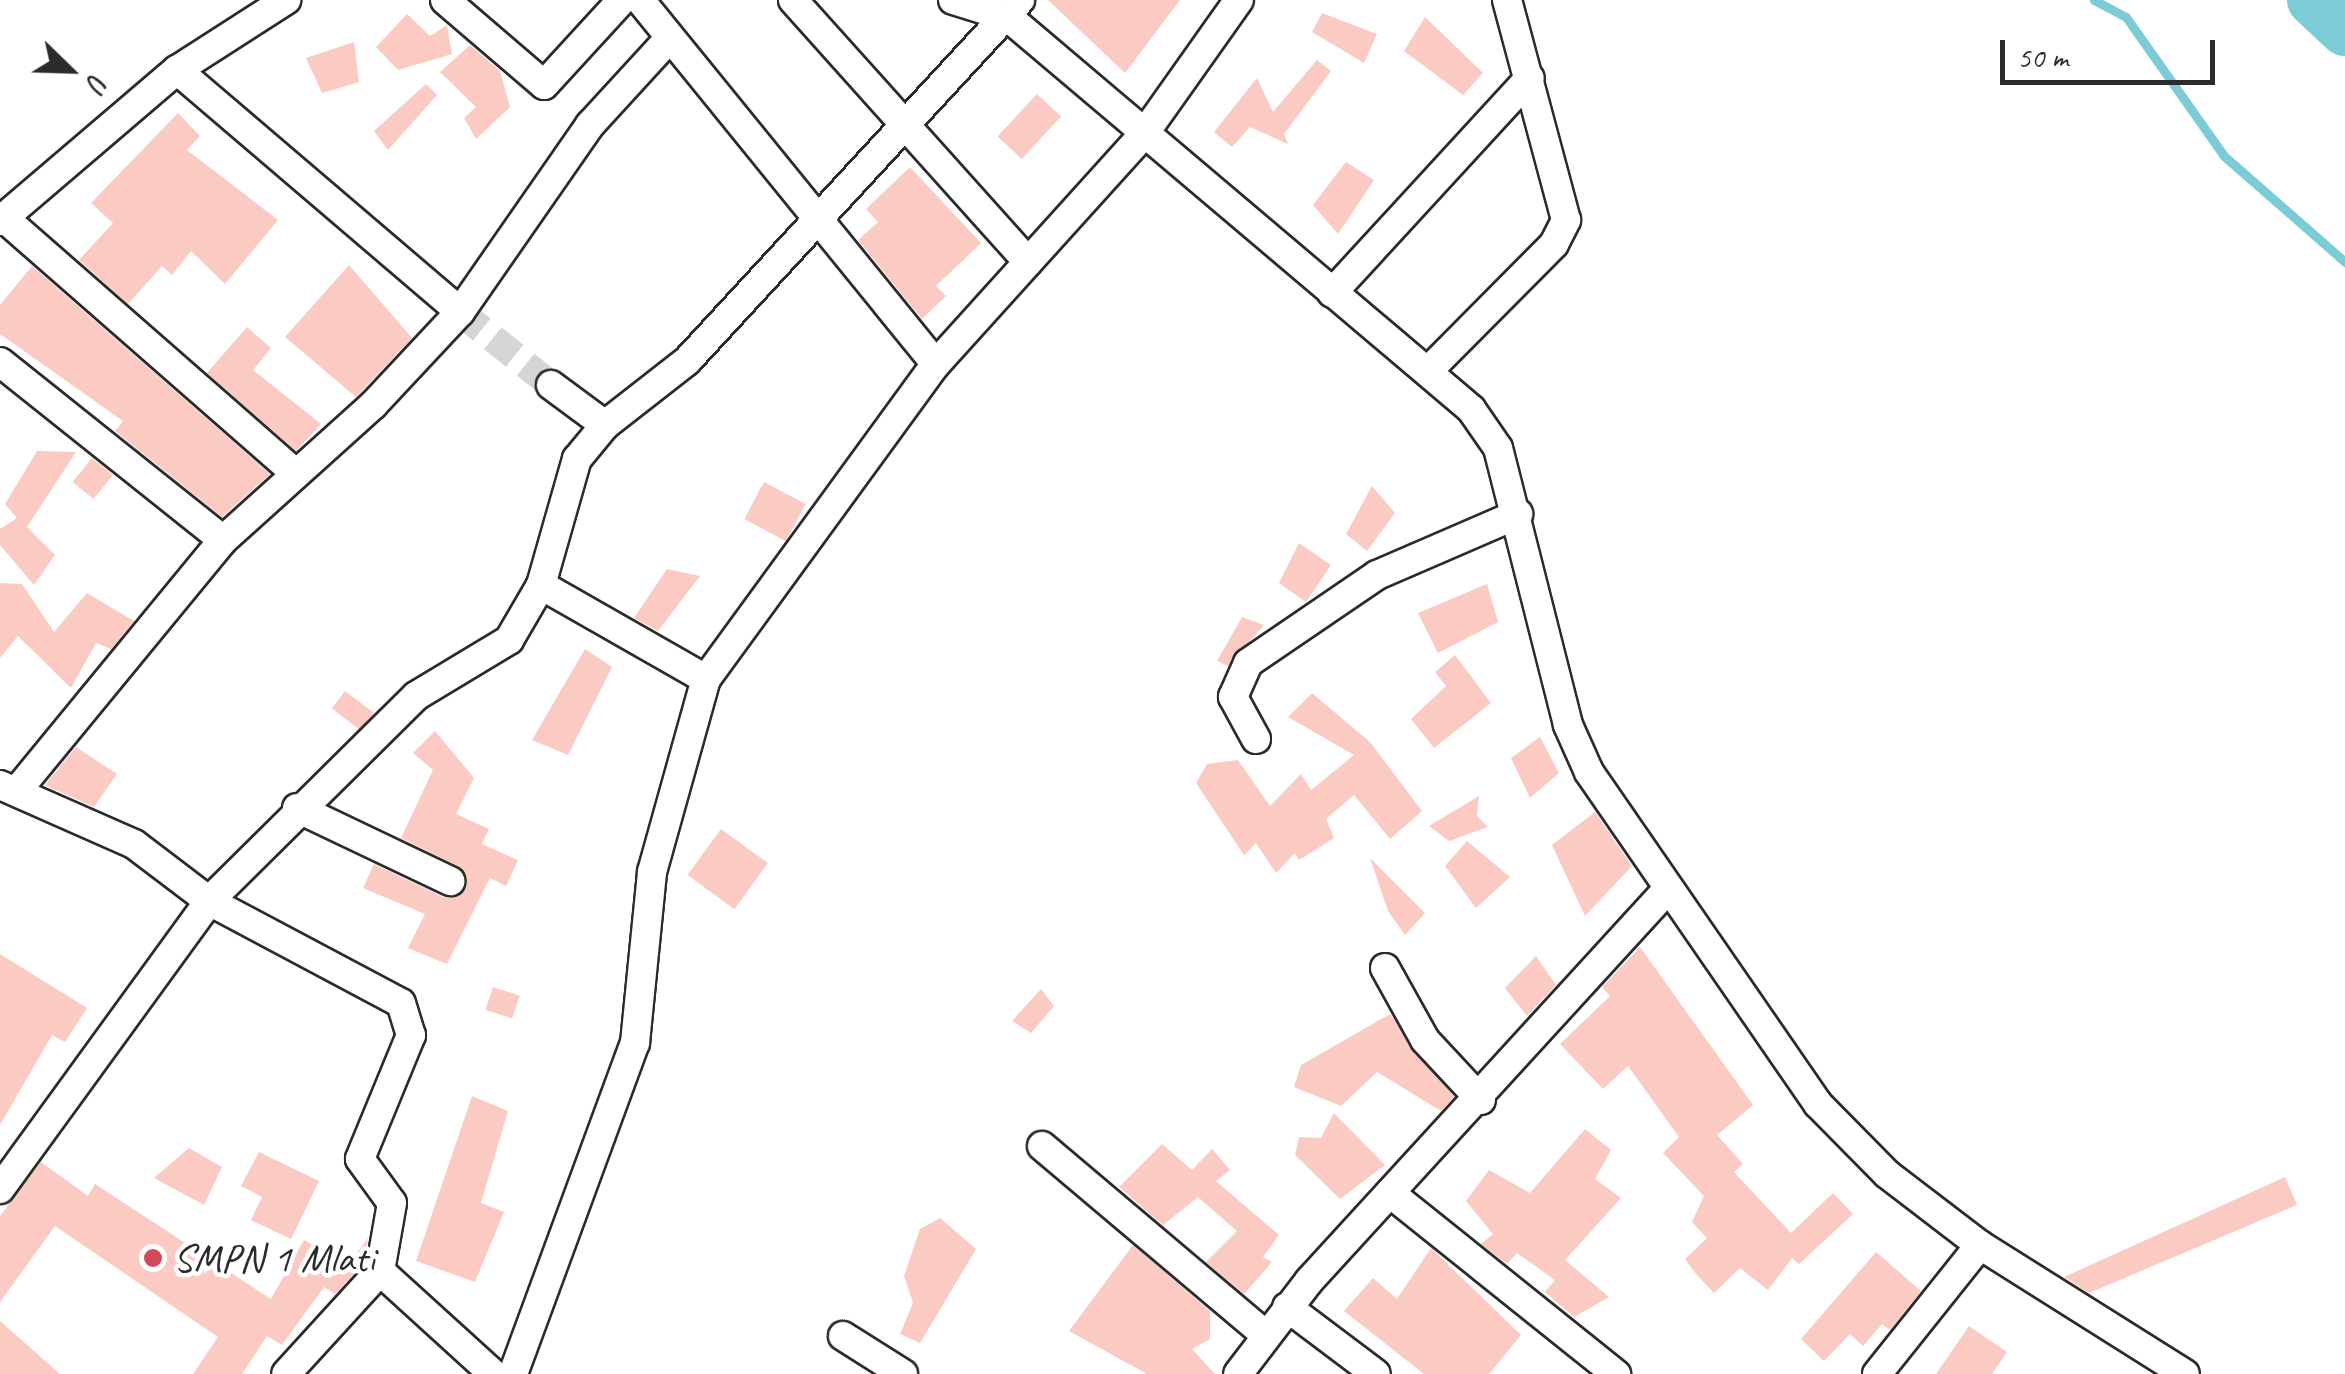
<!DOCTYPE html>
<html>
<head>
<meta charset="utf-8">
<style>
  body { margin:0 }
  #map { position:relative; width:2345px; height:1374px; overflow:hidden; background:#fff; font-family:Caveat,sans-serif }
  div>[style] { position:absolute }
  .stream>* { height:9px; margin:-4.5px; padding:0 4.5px; transform-origin:4.5px; border-radius:4.5px; background:#7bccd6 }
  .river>* { height:52px; margin:-26px; padding:0 26px; transform-origin:26px; border-radius:26px; background:#7bccd6 }
  .building>* { inset:0; background:#facac3; transform-origin:0 0 }
  .minor-tunnel>* { height:28px; margin-top:-14px; transform-origin:0; background:repeating-linear-gradient(90deg,#d5d5d5 0 28px,transparent 0 42px) }
  .roads { filter:drop-shadow(2px 0 #2b2b2b) drop-shadow(-2px 0 #2b2b2b) drop-shadow(0 2px #2b2b2b) drop-shadow(0 -2px #2b2b2b) }
  .minor>* { height:28px; margin:-14px; padding:0 14px; transform-origin:14px; border-radius:14px; background:#fff }
  .dots>* { width:28px; height:28px; translate:-50% -50%; box-sizing:border-box; border:5px solid #fff; border-radius:50% }
  span { translate:-50% -50%; white-space:nowrap; text-align:center; line-height:1.15; -webkit-text-stroke:9px #fff; paint-order:stroke }
  .poi-label { font-size:40px; color:#2b2b2b }
  .left { translate:0 -50%; text-align:left }
  .north { position:absolute; left:20px; top:20px; width:100px; height:100px; -webkit-text-stroke:8px #fff; paint-order:stroke; rotate:113deg; font-size:28px; font-weight:700; line-height:40px; text-align:center; color:#2b2b2b }
  .north::after { content:''; display:block; margin:auto; width:35px; height:45px; background:#2b2b2b; clip-path:polygon(50% 0,100% 100%,50% 72%,0 100%) }
  .scale { position:absolute; left:2000px; top:40px; width:215px; height:45px; box-sizing:border-box; border:5px solid #2b2b2b; border-top:0; padding-left:12px; font-size:30px; line-height:35px; white-space:nowrap; color:#2b2b2b; -webkit-text-stroke:8px #fff; paint-order:stroke }
</style>
</head>
<body>
<div id="map">
  <div class="stream">
    <div style="left:2094px;top:0;width:36px;rotate:28deg"></div>
    <div style="left:2126px;top:17px;width:170px;rotate:54.8deg"></div>
    <div style="left:2224px;top:156px;width:161px;rotate:41.2deg"></div>
  </div>
  <div class="river">
    <div style="left:2313px;top:0;width:44px;rotate:43.2deg"></div>
  </div>
  <div class="building">
    <div style="clip-path:polygon(1048px 0,1180px 0,1125px 73px)"></div>
    <div style="clip-path:polygon(1322px 13px,1377px 34px,1364px 63px,1312px 32px)"></div>
    <div style="clip-path:polygon(407px 14px,430px 36px,447px 25px,452px 54px,398px 70px,376px 47px)"></div>
    <div style="clip-path:polygon(1425px 17px,1483px 73px,1463px 95px,1404px 51px)"></div>
    <div style="clip-path:polygon(354px 42px,359px 82px,322px 93px,306px 58px)"></div>
    <div style="clip-path:polygon(470px 45px,500px 71px,510px 107px,476px 139px,464px 118px,476px 107px,440px 72px)"></div>
    <div style="clip-path:polygon(1317px 60px,1331px 71px,1284px 134px,1288px 144px,1250px 127px,1232px 147px,1214px 132px,1257px 78px,1273px 112px)"></div>
    <div style="clip-path:polygon(426px 84px,437px 95px,388px 150px,374px 131px)"></div>
    <div style="left:1037px;top:94px;width:33px;height:58px;rotate:43deg"></div>
    <div style="clip-path:polygon(178px 113px,200px 136px,187px 150px,278px 220px,225px 284px,191px 251px,172px 275px,162px 266px,128px 304px,79px 260px,113px 223px,91px 203px)"></div>
    <div style="clip-path:polygon(1346px 162px,1374px 180px,1338px 234px,1313px 205px)"></div>
    <div style="clip-path:polygon(910px 167px,981px 243px,936px 286px,946px 296px,922px 319px,858px 240px,878px 222px,866px 209px)"></div>
    <div style="clip-path:polygon(349px 265px,412px 338px,356px 397px,285px 337px)"></div>
    <div style="clip-path:polygon(32px 266px,270px 474px,222px 517px,115px 431px,123px 421px,0 334px,0 305px)"></div>
    <div style="clip-path:polygon(247px 327px,271px 348px,253px 370px,321px 424px,296px 451px,207px 373px)"></div>
    <div style="clip-path:polygon(37px 451px,76px 452px,27px 527px,55px 555px,34px 585px,0 545px,0 529px,17px 518px,5px 504px)"></div>
    <div style="left:92px;top:458px;width:27px;height:31px;rotate:39deg"></div>
    <div style="left:764px;top:482px;width:47px;height:42px;rotate:28deg"></div>
    <div style="clip-path:polygon(1372px 486px,1395px 513px,1367px 551px,1346px 534px)"></div>
    <div style="clip-path:polygon(1299px 543px,1331px 565px,1306px 602px,1279px 583px)"></div>
    <div style="clip-path:polygon(667px 569px,700px 576px,658px 631px,634px 618px)"></div>
    <div style="clip-path:polygon(0 583px,22px 584px,54px 632px,87px 593px,134px 621px,111px 649px,96px 643px,71px 688px,18px 636px,0 658px)"></div>
    <div style="clip-path:polygon(1487px 584px,1498px 622px,1438px 653px,1418px 613px)"></div>
    <div style="clip-path:polygon(1242px 617px,1264px 625px,1228px 666px,1217px 661px)"></div>
    <div style="clip-path:polygon(585px 649px,612px 667px,568px 755px,532px 740px)"></div>
    <div style="clip-path:polygon(1455px 655px,1491px 703px,1434px 748px,1411px 719px,1446px 686px,1435px 672px)"></div>
    <div style="left:345px;top:691px;width:36px;height:22px;rotate:37deg"></div>
    <div style="clip-path:polygon(1312px 693px,1370px 742px,1422px 811px,1390px 839px,1354px 795px,1326px 819px,1334px 838px,1299px 860px,1295px 853px,1276px 873px,1256px 843px,1244px 855px,1196px 783px,1207px 764px,1238px 760px,1270px 806px,1301px 774px,1311px 790px,1354px 755px,1288px 717px)"></div>
    <div style="clip-path:polygon(435px 731px,474px 778px,456px 814px,489px 829px,482px 844px,518px 860px,506px 886px,490px 878px,447px 964px,408px 948px,425px 914px,363px 888px,374px 864px,443px 897px,466px 888px,458px 866px,401px 838px,433px 770px,413px 753px)"></div>
    <div style="clip-path:polygon(1540px 737px,1559px 773px,1530px 798px,1511px 758px)"></div>
    <div style="clip-path:polygon(76px 747px,117px 774px,94px 807px,45px 785px)"></div>
    <div style="clip-path:polygon(1479px 796px,1477px 816px,1488px 827px,1449px 841px,1429px 826px)"></div>
    <div style="clip-path:polygon(1595px 812px,1632px 866px,1585px 916px,1552px 845px)"></div>
    <div style="left:721px;top:829px;width:58px;height:57px;rotate:36deg"></div>
    <div style="clip-path:polygon(1467px 841px,1510px 877px,1476px 908px,1445px 866px)"></div>
    <div style="clip-path:polygon(1370px 858px,1425px 913px,1405px 935px,1388px 911px)"></div>
    <div style="clip-path:polygon(1640px 947px,1753px 1105px,1717px 1135px,1743px 1164px,1734px 1172px,1791px 1233px,1833px 1193px,1853px 1214px,1799px 1264px,1792px 1258px,1768px 1290px,1740px 1268px,1714px 1293px,1696px 1274px,1685px 1259px,1707px 1238px,1692px 1222px,1704px 1196px,1663px 1153px,1679px 1137px,1628px 1066px,1603px 1089px,1560px 1044px,1610px 996px,1602px 987px)"></div>
    <div style="clip-path:polygon(0 954px,87px 1008px,65px 1042px,52px 1035px,0 1125px)"></div>
    <div style="clip-path:polygon(1536px 956px,1556px 985px,1527px 1016px,1505px 988px)"></div>
    <div style="left:493px;top:987px;width:28px;height:24px;rotate:18deg"></div>
    <div style="clip-path:polygon(1041px 989px,1054px 1006px,1031px 1033px,1012px 1021px)"></div>
    <div style="clip-path:polygon(1390px 1014px,1454px 1097px,1441px 1111px,1377px 1072px,1341px 1106px,1294px 1087px,1301px 1065px)"></div>
    <div style="clip-path:polygon(472px 1096px,508px 1111px,481px 1203px,504px 1212px,475px 1282px,416px 1261px)"></div>
    <div style="clip-path:polygon(1334px 1113px,1385px 1165px,1340px 1199px,1295px 1155px,1299px 1137px,1321px 1138px)"></div>
    <div style="clip-path:polygon(1585px 1129px,1611px 1150px,1595px 1179px,1621px 1198px,1565px 1260px,1609px 1297px,1574px 1317px,1545px 1292px,1555px 1280px,1517px 1253px,1507px 1264px,1481px 1244px,1493px 1234px,1466px 1201px,1489px 1170px,1530px 1193px)"></div>
    <div style="clip-path:polygon(1162px 1144px,1192px 1170px,1212px 1149px,1230px 1170px,1216px 1181px,1279px 1235px,1263px 1257px,1272px 1262px,1244px 1294px,1206px 1262px,1237px 1231px,1198px 1197px,1163px 1225px,1119px 1187px)"></div>
    <div style="clip-path:polygon(189px 1148px,222px 1167px,204px 1205px,154px 1178px)"></div>
    <div style="clip-path:polygon(259px 1152px,319px 1181px,291px 1239px,251px 1220px,262px 1197px,241px 1186px)"></div>
    <div style="clip-path:polygon(41px 1162px,88px 1196px,95px 1184px,271px 1299px,304px 1240px,348px 1265px,368px 1238px,364px 1263px,335px 1294px,324px 1287px,282px 1345px,267px 1336px,242px 1374px,193px 1374px,218px 1337px,55px 1226px,0 1302px,0 1216px)"></div>
    <div style="clip-path:polygon(2285px 1177px,2297px 1205px,2089px 1293px,2064px 1277px)"></div>
    <div style="clip-path:polygon(940px 1218px,976px 1249px,920px 1343px,900px 1334px,913px 1303px,904px 1276px,920px 1229px)"></div>
    <div style="clip-path:polygon(1133px 1245px,1210px 1311px,1210px 1339px,1192px 1349px,1215px 1374px,1147px 1374px,1069px 1331px)"></div>
    <div style="clip-path:polygon(1431px 1248px,1521px 1335px,1489px 1374px,1424px 1374px,1344px 1311px,1373px 1278px,1397px 1299px)"></div>
    <div style="clip-path:polygon(1876px 1252px,1921px 1291px,1890px 1330px,1882px 1324px,1863px 1346px,1850px 1334px,1824px 1361px,1801px 1339px)"></div>
    <div style="clip-path:polygon(0 1321px,60px 1374px,0 1374px)"></div>
    <div style="clip-path:polygon(1969px 1326px,2007px 1352px,1992px 1374px,1936px 1374px)"></div>
  </div>
  <div class="minor-tunnel">
    <div style="left:460px;top:312px;width:117px;rotate:38.7deg"></div>
  </div>
  <div class="roads">
    <div class="minor">
      <div style="left:445px;top:0;width:130px;rotate:40.6deg"></div>
      <div style="left:544px;top:85px;width:115px;rotate:-47.5deg"></div>
      <div style="left:640px;top:0;width:469px;rotate:50.9deg"></div>
      <div style="left:793px;top:0;width:352px;rotate:48.1deg"></div>
      <div style="left:953px;top:0;width:58px;rotate:17.2deg"></div>
      <div style="left:1008px;top:17px;width:607px;rotate:40.25deg"></div>
      <div style="left:1471px;top:409px;width:47px;rotate:55.3deg"></div>
      <div style="left:1498px;top:448px;width:286px;rotate:75.8deg"></div>
      <div style="left:1568px;top:725px;width:51px;rotate:65.9deg"></div>
      <div style="left:1589px;top:772px;width:403px;rotate:55.4deg"></div>
      <div style="left:1818px;top:1104px;width:98px;rotate:45.4deg"></div>
      <div style="left:1887px;top:1174px;width:117px;rotate:37.4deg"></div>
      <div style="left:1980px;top:1245px;width:242px;rotate:32.2deg"></div>
      <div style="left:177px;top:70px;width:372px;rotate:40.5deg"></div>
      <div style="left:460px;top:312px;width:127px;rotate:133.1deg"></div>
      <div style="left:373px;top:405px;width:202px;rotate:138deg"></div>
      <div style="left:4px;top:218px;width:387px;rotate:41.2deg"></div>
      <div style="left:0;top:221px;width:233px;rotate:-40.5deg"></div>
      <div style="left:177px;top:70px;width:130px;rotate:-32.7deg"></div>
      <div style="left:1332px;top:293px;width:292px;rotate:-47.4deg"></div>
      <div style="left:460px;top:312px;width:228px;rotate:-55.2deg"></div>
      <div style="left:590px;top:125px;width:115px;rotate:-47.5deg"></div>
      <div style="left:0;top:362px;width:285px;rotate:38.6deg"></div>
      <div style="left:223px;top:540px;width:325px;rotate:129.4deg"></div>
      <div style="left:1430px;top:369px;width:176px;rotate:-45.2deg"></div>
      <div style="left:1554px;top:244px;width:27px;rotate:-63deg"></div>
      <div style="left:1566px;top:220px;width:228px;rotate:-105deg"></div>
      <div style="left:551px;top:385px;width:67px;rotate:36.5deg"></div>
      <div style="left:541px;top:585px;width:190px;rotate:29.7deg"></div>
      <div style="left:1256px;top:739px;width:48px;rotate:-118.7deg"></div>
      <div style="left:1233px;top:697px;width:37px;rotate:-66deg"></div>
      <div style="left:1248px;top:663px;width:156px;rotate:-34.3deg"></div>
      <div style="left:1377px;top:575px;width:154px;rotate:-23.4deg"></div>
      <div style="left:0;top:785px;width:146px;rotate:23.8deg"></div>
      <div style="left:134px;top:844px;width:94px;rotate:37.2deg"></div>
      <div style="left:209px;top:901px;width:291px;rotate:-44.7deg"></div>
      <div style="left:416px;top:696px;width:109px;rotate:-31.1deg"></div>
      <div style="left:509px;top:640px;width:64px;rotate:-59.8deg"></div>
      <div style="left:541px;top:585px;width:131px;rotate:-74.1deg"></div>
      <div style="left:577px;top:459px;width:44px;rotate:-50.5deg"></div>
      <div style="left:605px;top:425px;width:104px;rotate:-38deg"></div>
      <div style="left:687px;top:361px;width:491px;rotate:-47.3deg"></div>
      <div style="left:297px;top:808px;width:170px;rotate:25.5deg"></div>
      <div style="left:1385px;top:968px;width:82px;rotate:60.9deg"></div>
      <div style="left:1425px;top:1040px;width:82px;rotate:47deg"></div>
      <div style="left:1042px;top:1146px;width:293px;rotate:40.2deg"></div>
      <div style="left:0;top:1189px;width:356px;rotate:-54deg"></div>
      <div style="left:209px;top:901px;width:217px;rotate:28deg"></div>
      <div style="left:401px;top:1003px;width:34px;rotate:73deg"></div>
      <div style="left:411px;top:1035px;width:134px;rotate:112.4deg"></div>
      <div style="left:360px;top:1159px;width:54px;rotate:54deg"></div>
      <div style="left:392px;top:1203px;width:69px;rotate:100deg"></div>
      <div style="left:380px;top:1271px;width:139px;rotate:132.4deg"></div>
      <div style="left:1390px;top:1193px;width:290px;rotate:38.7deg"></div>
      <div style="left:380px;top:1271px;width:153px;rotate:42.3deg"></div>
      <div style="left:1287px;top:1307px;width:111px;rotate:37deg"></div>
      <div style="left:843px;top:1336px;width:71px;rotate:32.3deg"></div>
      <div style="left:513px;top:1374px;width:353px;rotate:-69.8deg"></div>
      <div style="left:635px;top:1043px;width:172px;rotate:-84.3deg"></div>
      <div style="left:652px;top:872px;width:200px;rotate:-74.4deg"></div>
      <div style="left:706px;top:679px;width:390px;rotate:-53.9deg"></div>
      <div style="left:936px;top:364px;width:310px;rotate:-47.9deg"></div>
      <div style="left:1144px;top:134px;width:164px;rotate:-54.7deg"></div>
      <div style="left:1238px;top:1374px;width:117px;rotate:-52.6deg"></div>
      <div style="left:1309px;top:1281px;width:529px;rotate:-47.53deg"></div>
      <div style="left:1877px;top:1374px;width:165px;rotate:-51.4deg"></div>
    </div>
  </div>
  <div class="dots">
    <div style="left:153px;top:1258px;background:#d1495b"></div>
  </div>
  <div class="poi-label">
    <span class="left" style="left:173px;top:1258px">SMPN 1 Mlati</span>
  </div>
  <div class="north">U</div>
  <div class="scale">50 m</div>
</div>
</body>
</html>
